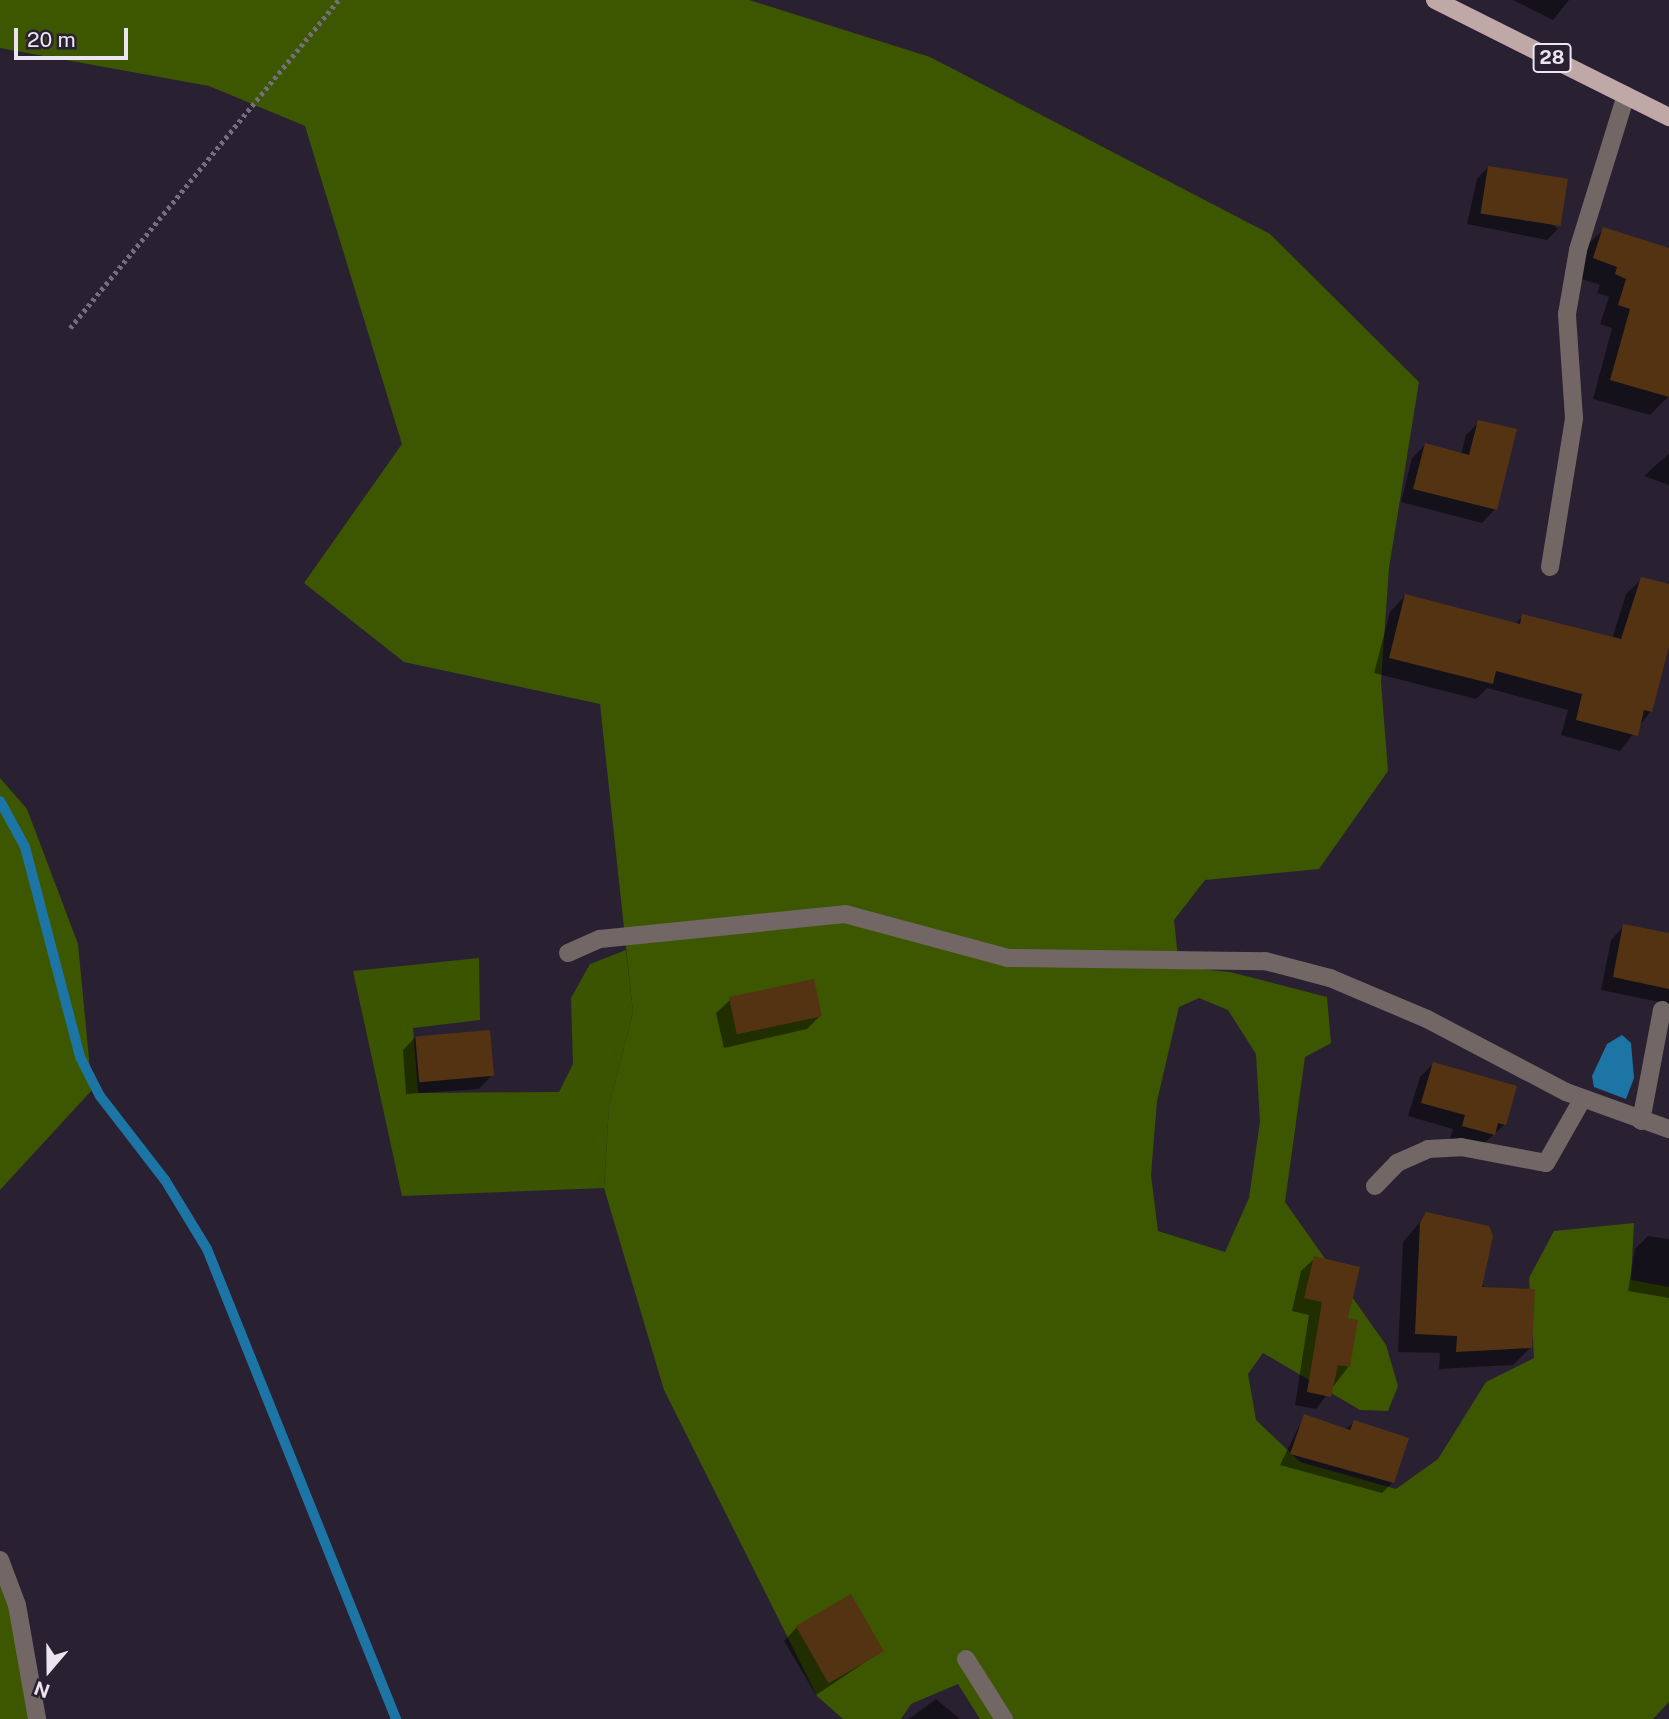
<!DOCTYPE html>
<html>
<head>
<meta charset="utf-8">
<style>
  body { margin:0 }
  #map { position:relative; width:1669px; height:1719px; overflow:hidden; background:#292132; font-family:"Public Sans",sans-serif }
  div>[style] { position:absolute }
  .green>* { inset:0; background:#3b5400 }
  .forest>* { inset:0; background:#3d5700 }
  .water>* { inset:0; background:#1d75a6 }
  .shadow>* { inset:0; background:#0007 }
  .stream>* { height:10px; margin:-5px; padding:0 5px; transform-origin:5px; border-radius:5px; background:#1d75a6 }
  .building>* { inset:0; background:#543313; transform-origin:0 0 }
  .path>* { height:4.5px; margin-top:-2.25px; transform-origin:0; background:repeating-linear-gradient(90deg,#756e7d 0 3.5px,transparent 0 7px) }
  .service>* { height:18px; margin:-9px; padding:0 9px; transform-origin:9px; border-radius:9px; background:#726765 }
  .minor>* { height:18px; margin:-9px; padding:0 9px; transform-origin:9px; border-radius:9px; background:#726765 }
  .primary>* { height:18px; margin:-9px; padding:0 9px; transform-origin:9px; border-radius:9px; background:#bfa8a5 }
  span { translate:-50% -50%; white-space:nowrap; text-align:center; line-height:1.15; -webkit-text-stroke:6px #292132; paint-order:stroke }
  .shield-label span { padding:2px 5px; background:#292132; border:2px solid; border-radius:5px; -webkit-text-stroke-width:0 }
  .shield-label { font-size:19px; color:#eae5f0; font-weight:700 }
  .north { position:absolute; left:14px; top:1635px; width:70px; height:70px; -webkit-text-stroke:5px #292132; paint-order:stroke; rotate:200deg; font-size:19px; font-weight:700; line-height:28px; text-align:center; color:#eae5f0 }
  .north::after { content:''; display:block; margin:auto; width:24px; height:32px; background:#eae5f0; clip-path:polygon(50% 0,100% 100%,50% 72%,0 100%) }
  .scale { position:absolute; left:14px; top:28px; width:114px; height:32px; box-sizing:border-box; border:4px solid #eae5f0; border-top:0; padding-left:9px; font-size:21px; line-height:24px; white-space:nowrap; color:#eae5f0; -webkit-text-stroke:5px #292132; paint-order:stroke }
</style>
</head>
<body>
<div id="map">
  <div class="green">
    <div style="clip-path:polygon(626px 950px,633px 1012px,609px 1106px,604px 1188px,402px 1196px,353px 971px,479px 958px,480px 1020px,413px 1028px,418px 1093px,559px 1092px,573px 1064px,571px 998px,590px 964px)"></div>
  </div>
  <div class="forest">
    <div style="clip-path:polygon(evenodd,0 0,749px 0,930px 57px,1270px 234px,1419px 382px,1389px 568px,1381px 682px,1388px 771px,1319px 869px,1205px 880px,1174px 920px,1179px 967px,1230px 972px,1327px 997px,1331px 1043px,1305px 1057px,1285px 1202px,1386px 1345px,1398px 1386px,1388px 1411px,1360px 1410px,1263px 1353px,1248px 1374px,1256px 1420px,1300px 1462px,1396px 1489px,1438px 1459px,1486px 1382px,1534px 1358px,1529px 1278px,1554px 1231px,1634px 1223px,1631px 1280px,1669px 1287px,1669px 1702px,1653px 1719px,980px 1719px,958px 1684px,911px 1704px,901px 1719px,843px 1719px,817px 1696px,664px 1390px,604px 1188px,609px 1106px,633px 1012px,600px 704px,404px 662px,304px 583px,402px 444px,305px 126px,209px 86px,0 48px,0 0,1199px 998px,1228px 1010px,1256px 1054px,1260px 1122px,1249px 1198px,1225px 1252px,1158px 1231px,1151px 1175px,1157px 1101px,1179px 1007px,1199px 998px)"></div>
    <div style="clip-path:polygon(0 778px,27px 809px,78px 944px,92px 1090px,0 1190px)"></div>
    <div style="clip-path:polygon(0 1573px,13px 1605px,32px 1719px,0 1719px)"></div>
  </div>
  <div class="water">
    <div style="clip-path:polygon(1622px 1035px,1631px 1043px,1634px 1078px,1626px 1099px,1594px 1087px,1592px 1076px,1607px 1044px)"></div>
  </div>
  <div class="shadow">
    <div style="clip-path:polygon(1513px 0,1569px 0,1553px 20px)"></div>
    <div style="clip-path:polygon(1488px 167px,1558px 229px,1547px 240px,1467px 224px,1477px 179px)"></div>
    <div style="clip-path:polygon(1604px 229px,1669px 249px,1669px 396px,1650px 415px,1593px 399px,1612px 328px,1600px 324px,1609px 297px,1597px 293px,1600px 285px,1575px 277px,1585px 247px)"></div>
    <div style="clip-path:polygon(1479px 422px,1495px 509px,1482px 523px,1401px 502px,1412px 458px,1425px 445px,1461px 454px,1466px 435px)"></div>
    <div style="clip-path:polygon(1669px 454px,1669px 485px,1644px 476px,1657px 464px)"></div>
    <div style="clip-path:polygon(1642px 579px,1669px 586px,1669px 635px,1651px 711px,1620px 751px,1561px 735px,1568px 710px,1487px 688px,1476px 699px,1374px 673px,1390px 612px,1405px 596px,1514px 625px,1523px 616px,1612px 639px,1626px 594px)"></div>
    <div style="clip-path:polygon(1624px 926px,1669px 935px,1669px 1004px,1601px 990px,1611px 940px)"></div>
    <div style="clip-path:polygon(730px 1000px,820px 1016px,807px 1029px,724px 1048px,716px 1013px)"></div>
    <div style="clip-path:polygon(416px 1036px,492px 1075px,479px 1089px,406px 1094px,403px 1050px)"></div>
    <div style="clip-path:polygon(1433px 1064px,1515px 1087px,1504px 1125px,1480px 1147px,1450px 1139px,1453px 1129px,1408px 1116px,1420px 1077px)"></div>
    <div style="clip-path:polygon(1427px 1214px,1531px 1347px,1513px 1365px,1439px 1369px,1440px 1353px,1398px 1352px,1403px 1242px)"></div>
    <div style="clip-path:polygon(1648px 1236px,1669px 1239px,1669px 1298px,1628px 1291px,1635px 1249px)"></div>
    <div style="clip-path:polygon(1315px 1258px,1346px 1319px,1349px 1366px,1316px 1409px,1295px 1405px,1309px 1315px,1292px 1311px,1301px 1271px)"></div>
    <div style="clip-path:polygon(1304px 1416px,1345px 1430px,1354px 1422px,1393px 1482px,1382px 1493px,1280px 1465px)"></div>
    <div style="clip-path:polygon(797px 1627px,882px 1651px,816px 1695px,784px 1641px)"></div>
    <div style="clip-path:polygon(936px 1699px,960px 1719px,909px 1719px)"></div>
  </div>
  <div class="stream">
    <div style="left:0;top:801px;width:52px;rotate:61.5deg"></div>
    <div style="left:25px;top:847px;width:217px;rotate:75.3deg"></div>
    <div style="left:80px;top:1057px;width:44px;rotate:62.9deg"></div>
    <div style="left:100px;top:1096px;width:106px;rotate:52.3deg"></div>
    <div style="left:165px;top:1180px;width:81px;rotate:58.7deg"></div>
    <div style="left:207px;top:1249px;width:507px;rotate:68.09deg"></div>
  </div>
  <div class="building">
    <div style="left:1488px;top:166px;width:81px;height:48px;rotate:9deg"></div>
    <div style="clip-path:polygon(1603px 227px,1669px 248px,1669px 397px,1610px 380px,1630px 309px,1618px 305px,1626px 279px,1615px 274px,1617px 267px,1593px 258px)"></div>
    <div style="clip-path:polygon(1478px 420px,1517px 429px,1497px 510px,1413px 489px,1425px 443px,1469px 455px)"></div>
    <div style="clip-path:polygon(1641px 577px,1669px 584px,1669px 647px,1652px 712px,1644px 710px,1638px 736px,1576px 720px,1582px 694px,1496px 671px,1493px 684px,1389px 658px,1405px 594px,1520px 624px,1522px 614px,1621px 639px)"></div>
    <div style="clip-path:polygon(1623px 924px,1669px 933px,1669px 989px,1613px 977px)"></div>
    <div style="left:814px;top:979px;width:38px;height:87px;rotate:78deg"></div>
    <div style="left:490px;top:1030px;width:46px;height:75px;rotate:85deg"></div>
    <div style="clip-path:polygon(1433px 1062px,1517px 1086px,1506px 1125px,1498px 1123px,1495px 1135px,1462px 1126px,1465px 1115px,1421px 1103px)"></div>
    <div style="clip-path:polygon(1426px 1212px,1489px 1226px,1493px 1236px,1482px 1287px,1535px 1289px,1532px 1348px,1456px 1352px,1457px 1336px,1415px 1334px,1420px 1223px)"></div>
    <div style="clip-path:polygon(1314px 1256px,1360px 1267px,1348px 1318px,1358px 1320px,1350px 1367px,1338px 1365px,1331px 1397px,1307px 1392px,1322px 1302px,1304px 1298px)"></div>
    <div style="clip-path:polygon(1304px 1414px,1350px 1430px,1354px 1420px,1409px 1438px,1394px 1483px,1290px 1454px)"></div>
    <div style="left:851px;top:1594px;width:66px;height:64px;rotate:60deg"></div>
  </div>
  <div class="path">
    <div style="left:70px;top:328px;width:424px;rotate:-50.7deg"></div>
  </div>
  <div class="service">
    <div style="left:1550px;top:567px;width:151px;rotate:-80.8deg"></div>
    <div style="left:1574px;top:418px;width:104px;rotate:-93.9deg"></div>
    <div style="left:1567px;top:314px;width:65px;rotate:-80.2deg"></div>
    <div style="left:1578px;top:250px;width:162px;rotate:-72.8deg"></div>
    <div style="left:568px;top:953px;width:35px;rotate:-24deg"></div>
    <div style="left:600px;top:939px;width:246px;rotate:-5.8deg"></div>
    <div style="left:845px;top:914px;width:169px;rotate:15.1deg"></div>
    <div style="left:1008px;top:958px;width:257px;rotate:0.7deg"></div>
    <div style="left:1265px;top:961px;width:67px;rotate:14.7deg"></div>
    <div style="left:1330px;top:978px;width:105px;rotate:22.9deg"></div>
    <div style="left:1427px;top:1019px;width:157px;rotate:27.7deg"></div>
    <div style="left:1641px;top:1121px;width:113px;rotate:-79.3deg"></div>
    <div style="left:1375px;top:1186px;width:32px;rotate:-46deg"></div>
    <div style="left:1397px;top:1163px;width:34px;rotate:-24deg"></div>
    <div style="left:1428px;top:1149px;width:33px;rotate:-3deg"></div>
    <div style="left:1461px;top:1147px;width:86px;rotate:10.7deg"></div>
    <div style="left:1546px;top:1163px;width:73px;rotate:-60.3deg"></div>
    <div style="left:0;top:1560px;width:48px;rotate:69.3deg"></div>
    <div style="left:17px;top:1605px;width:116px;rotate:80deg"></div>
    <div style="left:966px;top:1659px;width:71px;rotate:57.7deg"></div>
  </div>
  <div class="minor">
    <div style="left:1566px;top:1092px;width:109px;rotate:19.8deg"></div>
  </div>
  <div class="primary">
    <div style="left:1435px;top:0;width:262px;rotate:26.6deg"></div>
  </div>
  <div class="shield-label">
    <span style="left:1552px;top:58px">28</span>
  </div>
  <div class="north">N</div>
  <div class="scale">20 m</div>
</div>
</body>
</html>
